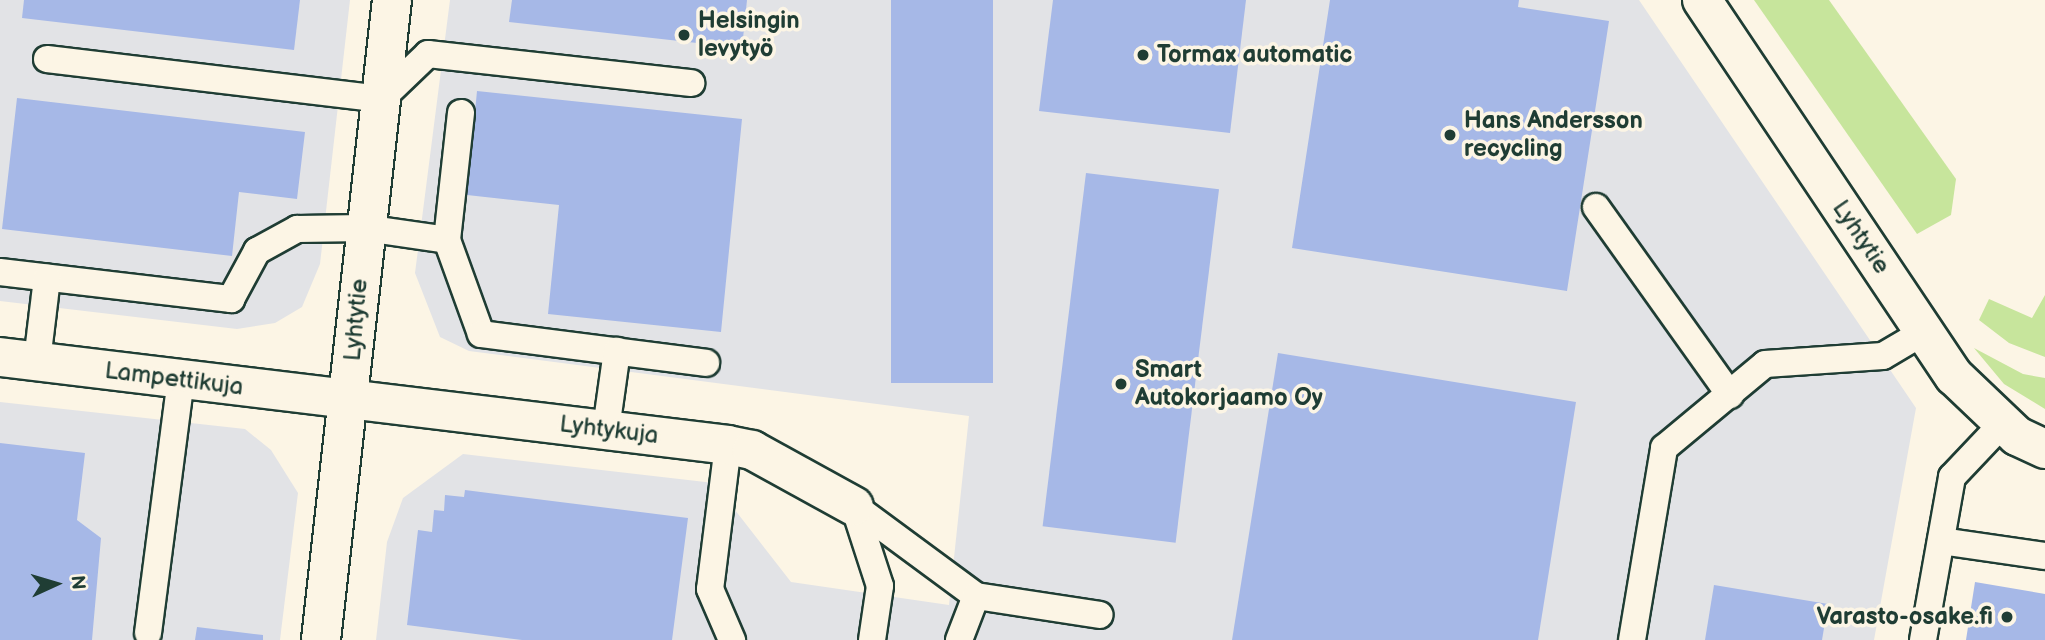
<!DOCTYPE html>
<html>
<head>
<meta charset="utf-8">
<style>
  body { margin:0 }
  #map { position:relative; width:2045px; height:640px; overflow:hidden; background:#fcf5e5; font-family:"Balsamiq Sans",sans-serif }
  div>[style] { position:absolute }
  .built>* { inset:0; background:#e2e3e6 }
  .green>* { inset:0; background:#c7e59c }
  .building>* { inset:0; background:#a6b8e7; transform-origin:0 0 }
  .roads { filter:drop-shadow(2px 0 #1f3d34) drop-shadow(-2px 0 #1f3d34) drop-shadow(0 2px #1f3d34) drop-shadow(0 -2px #1f3d34) }
  .lane>* { height:26px; margin:-13px; padding:0 13px; transform-origin:13px; border-radius:13px; background:#fcf5e5 }
  .street>* { height:38px; margin:-19px; padding:0 19px; transform-origin:19px; border-radius:19px; background:#fcf5e5 }
  .dots>* { width:19px; height:19px; translate:-50% -50%; box-sizing:border-box; border:4px solid #fcf5e5; border-radius:50% }
  span { translate:-50% -50%; white-space:nowrap; text-align:center; line-height:1.15; -webkit-text-stroke:7px #fcf5e5; paint-order:stroke }
  .poi-label { font-size:24px; color:#1f3d34; font-weight:700 }
  .left { translate:0 -50%; text-align:left }
  .right { translate:-100% -50%; text-align:right }
  .street-label { font-size:24px; color:#1f3d34 }
  .north { position:absolute; left:21px; top:549px; width:70px; height:70px; -webkit-text-stroke:5px #fcf5e5; paint-order:stroke; rotate:86deg; font-size:19px; font-weight:700; line-height:28px; text-align:center; color:#1f3d34 }
  .north::after { content:''; display:block; margin:auto; width:24px; height:32px; background:#1f3d34; clip-path:polygon(50% 0,100% 100%,50% 72%,0 100%) }
</style>
</head>
<body>
<div id="map">
  <div class="built">
    <div style="clip-path:polygon(0 0,350px 0,320px 264px,302px 307px,275px 323px,237px 329px,0 301px)"></div>
    <div style="clip-path:polygon(450px 0,1639px 0,1916px 408px,1874px 640px,376px 640px,387px 542px,403px 498px,463px 454px,714px 483px,791px 582px,949px 605px,969px 416px,469px 351px,440px 337px,415px 273px)"></div>
    <div style="clip-path:polygon(0 402px,245px 429px,271px 450px,298px 493px,280px 640px,0 640px)"></div>
  </div>
  <div class="green">
    <div style="clip-path:polygon(1754px 0,1829px 0,1956px 179px,1951px 215px,1917px 234px)"></div>
    <div style="clip-path:polygon(2045px 295px,2045px 357px,2009px 343px,1979px 320px,1989px 299px,2032px 318px)"></div>
    <div style="clip-path:polygon(1974px 348px,2023px 374px,2045px 378px,2045px 409px,2004px 384px)"></div>
  </div>
  <div class="building">
    <div style="clip-path:polygon(24px 0,300px 0,294px 50px,22px 18px)"></div>
    <div style="clip-path:polygon(512px 0,747px 0,742px 48px,509px 22px)"></div>
    <div style="left:891px;top:0;width:102px;height:383px"></div>
    <div style="clip-path:polygon(1053px 0,1246px 0,1230px 133px,1039px 111px)"></div>
    <div style="clip-path:polygon(1330px 0,1519px 0,1518px 7px,1609px 21px,1567px 291px,1292px 248px)"></div>
    <div style="clip-path:polygon(477px 91px,742px 119px,721px 332px,548px 314px,559px 205px,467px 195px)"></div>
    <div style="clip-path:polygon(17px 98px,305px 132px,297px 199px,239px 192px,232px 256px,2px 229px)"></div>
    <div style="left:1086px;top:173px;width:134px;height:356px;rotate:7deg"></div>
    <div style="clip-path:polygon(1278px 353px,1576px 402px,1538px 640px,1232px 640px)"></div>
    <div style="clip-path:polygon(0 443px,85px 453px,77px 520px,101px 538px,92px 640px,0 640px)"></div>
    <div style="clip-path:polygon(465px 490px,688px 518px,672px 640px,522px 640px,407px 625px,418px 530px,432px 532px,434px 510px,444px 511px,445px 495px,464px 497px)"></div>
    <div style="clip-path:polygon(1975px 582px,2045px 594px,2045px 640px,1966px 640px)"></div>
    <div style="clip-path:polygon(1714px 585px,1828px 604px,1822px 640px,1705px 640px)"></div>
    <div style="clip-path:polygon(197px 627px,263px 635px,263px 640px,195px 640px)"></div>
  </div>
  <div class="roads">
    <div class="lane">
      <div style="left:47px;top:59px;width:336px;rotate:6.8deg"></div>
      <div style="left:381px;top:99px;width:65px;rotate:-43.8deg"></div>
      <div style="left:428px;top:54px;width:265px;rotate:6.3deg"></div>
      <div style="left:461px;top:113px;width:128px;rotate:96.3deg"></div>
      <div style="left:447px;top:240px;width:100px;rotate:70.1deg"></div>
      <div style="left:481px;top:334px;width:227px;rotate:7.3deg"></div>
      <div style="left:1596px;top:207px;width:231px;rotate:54.5deg"></div>
      <div style="left:0;top:272px;width:233px;rotate:6.7deg"></div>
      <div style="left:231px;top:299px;width:55px;rotate:-61.6deg"></div>
      <div style="left:257px;top:251px;width:46px;rotate:-28.8deg"></div>
      <div style="left:297px;top:229px;width:68px;rotate:-0.8deg"></div>
      <div style="left:365px;top:228px;width:83px;rotate:8.3deg"></div>
      <div style="left:37px;top:361px;width:84px;rotate:-83.1deg"></div>
      <div style="left:606px;top:429px;width:79px;rotate:-82deg"></div>
      <div style="left:728px;top:445px;width:145px;rotate:97.1deg"></div>
      <div style="left:710px;top:589px;width:56px;rotate:66.7deg"></div>
      <div style="left:854px;top:506px;width:152px;rotate:36.4deg"></div>
      <div style="left:976px;top:596px;width:125px;rotate:8.7deg"></div>
      <div style="left:854px;top:506px;width:84px;rotate:72deg"></div>
      <div style="left:880px;top:586px;width:55px;rotate:98.4deg"></div>
      <div style="left:1941px;top:541px;width:105px;rotate:8.2deg"></div>
      <div style="left:148px;top:633px;width:255px;rotate:-82.6deg"></div>
      <div style="left:959px;top:640px;width:47px;rotate:-68.9deg"></div>
      <div style="left:1632px;top:640px;width:195px;rotate:-80.5deg"></div>
      <div style="left:1664px;top:448px;width:131px;rotate:-39.7deg"></div>
      <div style="left:1765px;top:364px;width:118px;rotate:-3.9deg"></div>
      <div style="left:1883px;top:356px;width:45px;rotate:-30.5deg"></div>
      <div style="left:1923px;top:640px;width:166px;rotate:-79.9deg"></div>
      <div style="left:1952px;top:477px;width:74px;rotate:-46.6deg"></div>
    </div>
    <div class="street">
      <div style="left:1702px;top:0;width:453px;rotate:56.2deg"></div>
      <div style="left:1954px;top:376px;width:87px;rotate:43.6deg"></div>
      <div style="left:2017px;top:436px;width:31px;rotate:25deg"></div>
      <div style="left:0;top:357px;width:733px;rotate:6.89deg"></div>
      <div style="left:728px;top:445px;width:25px;rotate:12deg"></div>
      <div style="left:752px;top:450px;width:116px;rotate:28.8deg"></div>
      <div style="left:321px;top:640px;width:644px;rotate:-83.67deg"></div>
    </div>
  </div>
  <div class="dots">
    <div style="left:684px;top:35px;background:#1f3d34"></div>
    <div style="left:1143px;top:55px;background:#1f3d34"></div>
    <div style="left:1450px;top:135px;background:#1f3d34"></div>
    <div style="left:1121px;top:384px;background:#1f3d34"></div>
    <div style="left:2007px;top:617px;background:#1f3d34"></div>
  </div>
  <div class="poi-label">
    <span class="left" style="left:698px;top:35px">Helsingin<br>levytyö</span>
    <span class="left" style="left:1157px;top:55px">Tormax automatic</span>
    <span class="left" style="left:1464px;top:135px">Hans Andersson<br>recycling</span>
    <span class="left" style="left:1135px;top:384px">Smart<br>Autokorjaamo Oy</span>
    <span class="right" style="left:1993px;top:617px">Varasto-osake.fi</span>
  </div>
  <div class="street-label">
    <span style="left:1861px;top:237px;rotate:56deg">Lyhtytie</span>
    <span style="left:356px;top:320px;rotate:-85deg">Lyhtytie</span>
    <span style="left:174px;top:379px;rotate:7deg">Lampettikuja</span>
    <span style="left:609px;top:430px;rotate:7deg">Lyhtykuja</span>
  </div>
  <div class="north">N</div>
</div>
</body>
</html>
